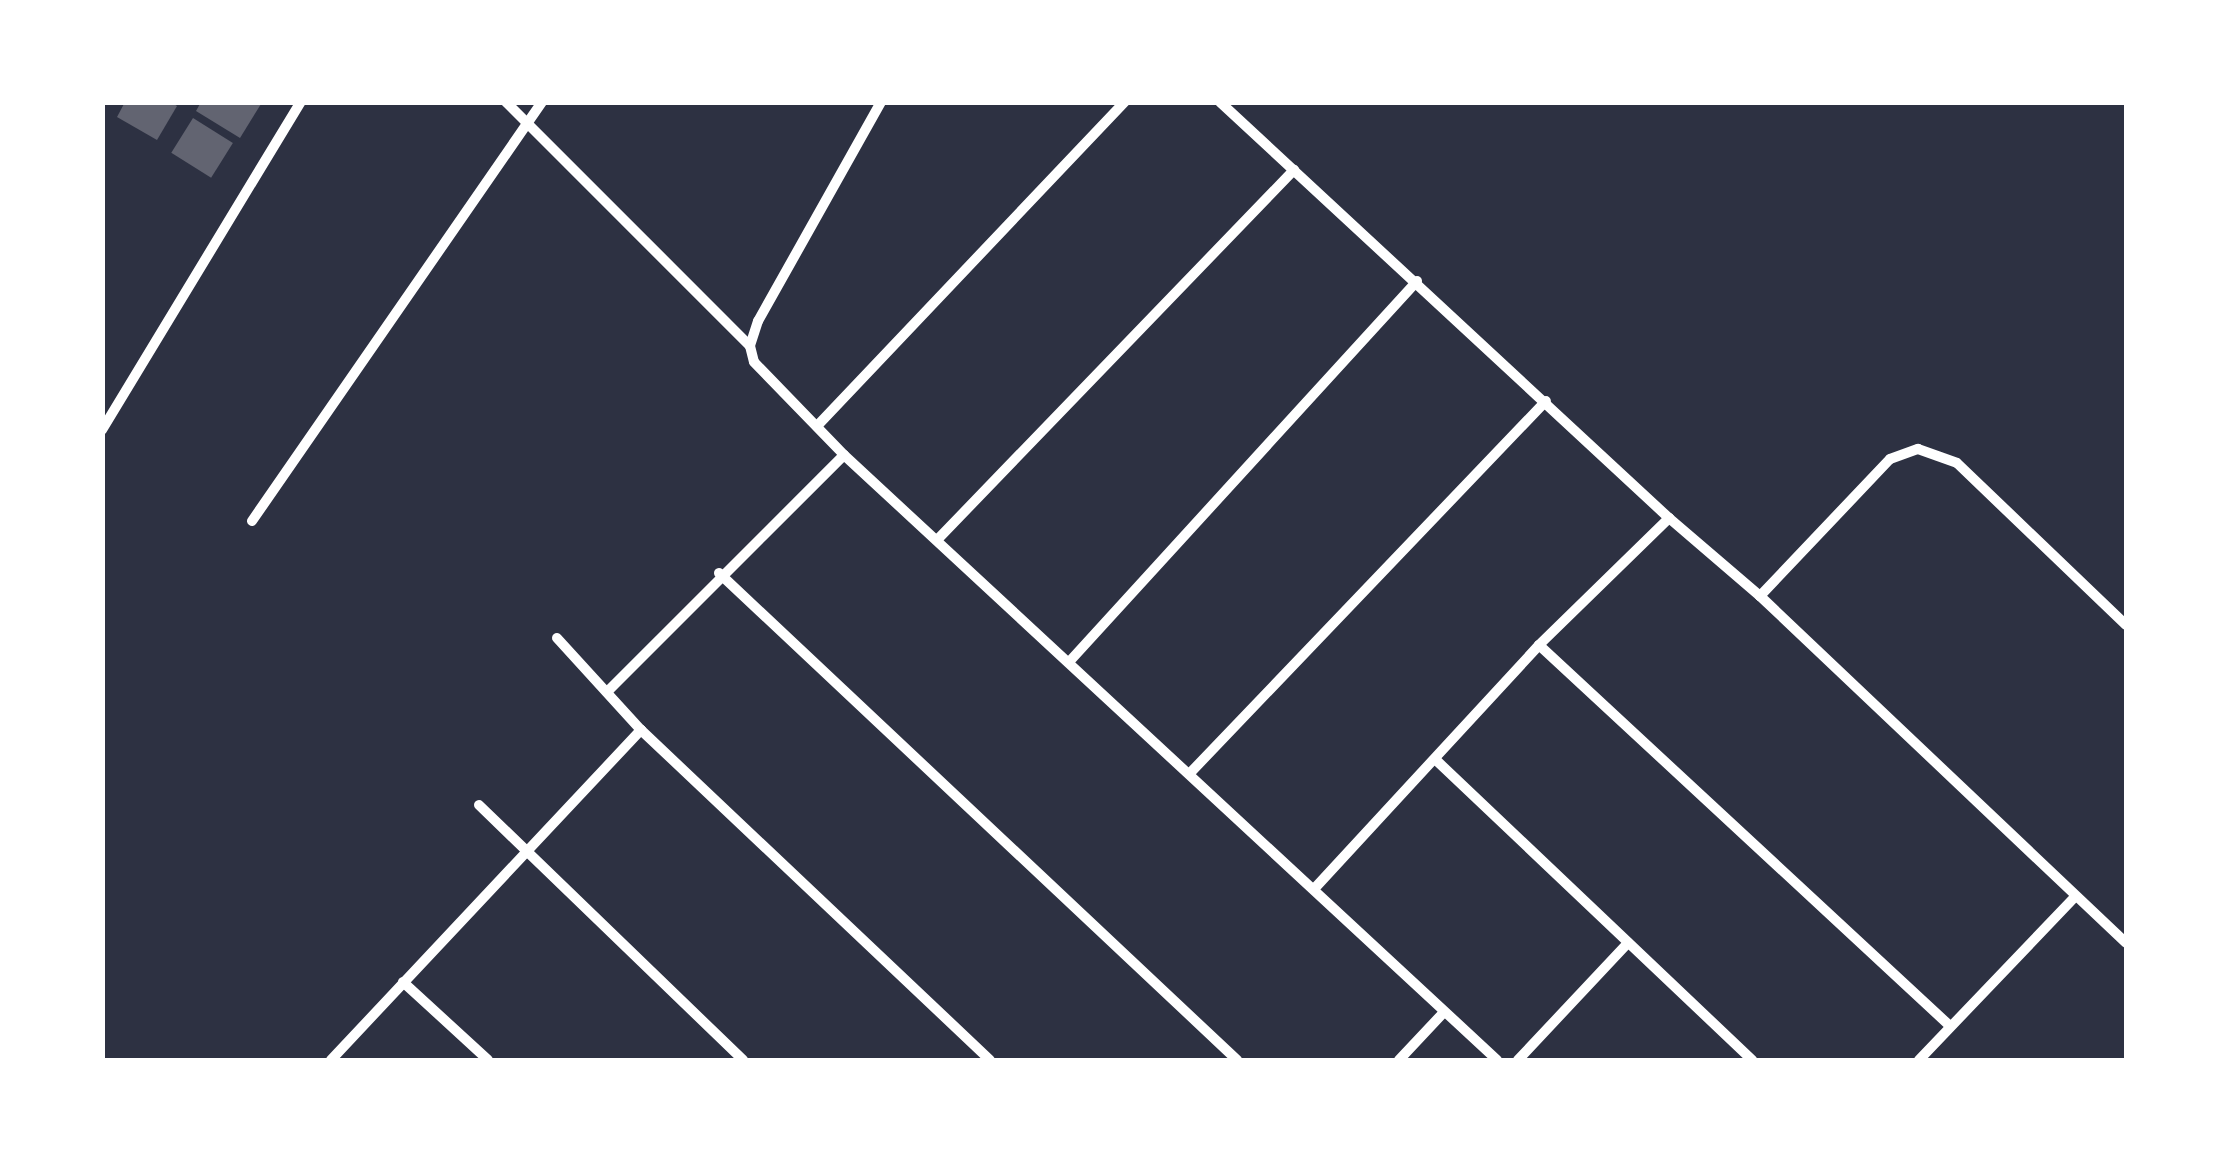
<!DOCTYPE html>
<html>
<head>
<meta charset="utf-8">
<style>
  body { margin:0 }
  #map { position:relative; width:2229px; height:1163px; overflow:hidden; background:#2d3142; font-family:Quicksand,sans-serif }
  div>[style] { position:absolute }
  .building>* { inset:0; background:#626471; transform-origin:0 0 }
  .minor>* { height:10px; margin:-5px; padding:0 5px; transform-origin:5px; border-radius:5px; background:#fff }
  span { translate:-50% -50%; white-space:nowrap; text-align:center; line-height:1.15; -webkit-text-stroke:10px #fff; paint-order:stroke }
  .frame { position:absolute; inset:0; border:105px solid #fff; pointer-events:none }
</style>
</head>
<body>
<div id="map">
  <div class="building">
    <div style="clip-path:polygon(125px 102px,171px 102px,177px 106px,157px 140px,117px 117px)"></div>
    <div style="clip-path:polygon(201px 102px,258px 102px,261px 104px,240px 138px,196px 111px)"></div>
    <div style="left:193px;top:118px;width:47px;height:41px;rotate:32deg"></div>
  </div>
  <div class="minor">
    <div style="left:506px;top:102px;width:345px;rotate:45deg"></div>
    <div style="left:881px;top:102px;width:251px;rotate:119.3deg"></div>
    <div style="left:758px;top:321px;width:26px;rotate:108deg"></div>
    <div style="left:750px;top:346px;width:16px;rotate:76deg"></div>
    <div style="left:754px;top:362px;width:129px;rotate:45.9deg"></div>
    <div style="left:844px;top:455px;width:890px;rotate:42.81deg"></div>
    <div style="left:1220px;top:102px;width:612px;rotate:42.82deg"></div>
    <div style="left:818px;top:425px;width:446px;rotate:-46.5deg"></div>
    <div style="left:102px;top:430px;width:384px;rotate:-58.8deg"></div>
    <div style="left:252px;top:521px;width:510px;rotate:-55.31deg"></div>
    <div style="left:938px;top:539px;width:513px;rotate:-46.03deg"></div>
    <div style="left:719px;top:573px;width:711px;rotate:43.23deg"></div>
    <div style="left:1760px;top:596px;width:189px;rotate:-46.5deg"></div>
    <div style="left:1890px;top:459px;width:30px;rotate:-20deg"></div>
    <div style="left:1918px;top:449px;width:41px;rotate:19.7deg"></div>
    <div style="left:1957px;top:463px;width:234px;rotate:43.8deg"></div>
    <div style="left:557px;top:638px;width:125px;rotate:47.6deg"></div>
    <div style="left:641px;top:730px;width:480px;rotate:43.4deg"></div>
    <div style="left:1539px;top:645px;width:559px;rotate:42.83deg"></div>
    <div style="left:1069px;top:662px;width:516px;rotate:-47.59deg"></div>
    <div style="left:607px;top:692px;width:335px;rotate:-45deg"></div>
    <div style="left:1436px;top:760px;width:436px;rotate:43.5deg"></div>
    <div style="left:1192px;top:771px;width:512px;rotate:-46.27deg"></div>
    <div style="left:479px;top:805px;width:367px;rotate:44deg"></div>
    <div style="left:1314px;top:889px;width:332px;rotate:-47.3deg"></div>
    <div style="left:1539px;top:645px;width:182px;rotate:-44.3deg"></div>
    <div style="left:1669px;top:518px;width:120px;rotate:40.6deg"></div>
    <div style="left:1760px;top:596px;width:504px;rotate:43.47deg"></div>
    <div style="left:403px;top:982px;width:115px;rotate:42.5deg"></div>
    <div style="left:331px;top:1060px;width:453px;rotate:-46.8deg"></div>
    <div style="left:1399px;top:1060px;width:66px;rotate:-46.8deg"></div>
    <div style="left:1518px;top:1060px;width:161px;rotate:-46.8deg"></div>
    <div style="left:1919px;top:1060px;width:226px;rotate:-46.3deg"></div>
  </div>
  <div class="frame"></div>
</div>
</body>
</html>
